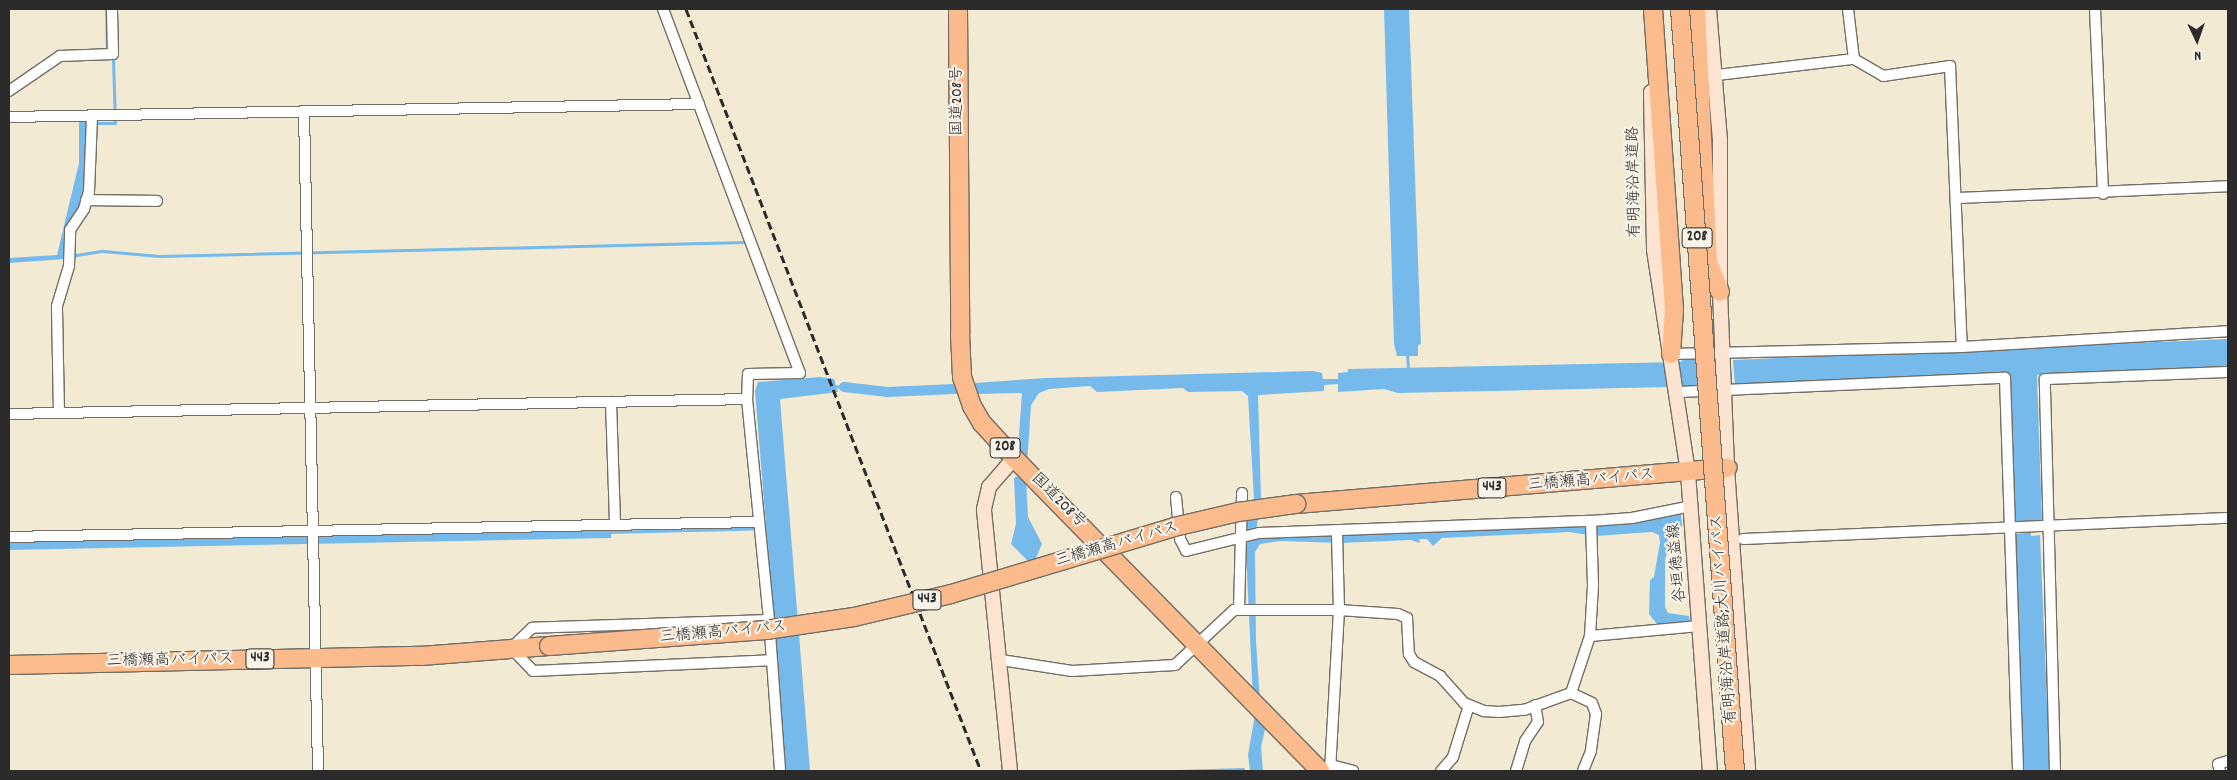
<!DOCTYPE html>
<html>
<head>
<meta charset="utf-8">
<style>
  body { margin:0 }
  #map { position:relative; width:2237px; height:780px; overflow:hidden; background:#f3ead4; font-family:Dekko,"Klee One",sans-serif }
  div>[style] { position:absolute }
  .water>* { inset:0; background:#76baec }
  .stream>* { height:3px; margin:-1.5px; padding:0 1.5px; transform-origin:1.5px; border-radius:1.5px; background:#76baec }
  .canal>* { height:10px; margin:-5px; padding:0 5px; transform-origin:5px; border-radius:5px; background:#76baec }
  .roads { filter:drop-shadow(1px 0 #716e66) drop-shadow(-1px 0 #716e66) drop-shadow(0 1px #716e66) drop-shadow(0 -1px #716e66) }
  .street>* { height:10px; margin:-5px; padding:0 5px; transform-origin:5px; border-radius:5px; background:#fff }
  .secondary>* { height:14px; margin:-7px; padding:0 7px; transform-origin:7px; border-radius:7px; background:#fde4d1 }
  .highway>* { height:18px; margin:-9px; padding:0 9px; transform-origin:9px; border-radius:9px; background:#fbbb8d }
  .rail>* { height:3px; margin-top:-1.5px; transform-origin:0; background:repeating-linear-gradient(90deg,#2b2b2b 0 8px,transparent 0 12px) }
  .bridges { filter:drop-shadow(1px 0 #716e66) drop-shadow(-1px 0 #716e66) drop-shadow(0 1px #716e66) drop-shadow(0 -1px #716e66) }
  .highway-bridge>* { height:18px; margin:-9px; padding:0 9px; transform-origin:9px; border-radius:9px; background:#fbbb8d }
  span { translate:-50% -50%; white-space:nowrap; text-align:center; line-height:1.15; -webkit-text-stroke:4.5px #f7f3e8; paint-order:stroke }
  .shield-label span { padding:1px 4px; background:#f7f3e8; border:1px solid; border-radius:4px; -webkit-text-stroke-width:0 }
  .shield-label { font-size:15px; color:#2b2b2b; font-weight:700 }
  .street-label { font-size:16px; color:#2b2b2b }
  .frame { position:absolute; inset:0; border:10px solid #2b2b2b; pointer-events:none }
  .north { position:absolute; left:2172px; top:15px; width:50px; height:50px; -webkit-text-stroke:4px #f7f3e8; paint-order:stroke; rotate:177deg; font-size:14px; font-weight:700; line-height:20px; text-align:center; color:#2b2b2b }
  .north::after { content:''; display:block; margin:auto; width:18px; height:22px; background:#2b2b2b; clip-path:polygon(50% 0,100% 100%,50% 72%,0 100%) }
</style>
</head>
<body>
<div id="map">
  <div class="water">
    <div style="clip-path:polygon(1384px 9px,1409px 9px,1421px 344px,1418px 345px,1418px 356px,1397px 356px,1394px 344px)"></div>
    <div style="clip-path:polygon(79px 122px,88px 122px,86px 184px,66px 259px,9px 263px,9px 258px,57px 255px,79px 163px)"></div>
    <div style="clip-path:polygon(2228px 339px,2228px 366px,2037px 375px,2042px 523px,2030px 525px,2031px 536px,2040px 535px,2050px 771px,2023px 771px,2015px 534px,2025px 533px,2024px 525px,2014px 525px,2008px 376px,1735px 386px,1733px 360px)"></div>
    <div style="clip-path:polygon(1683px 359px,1716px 361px,1717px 383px,1713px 386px,1398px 393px,1384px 389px,1338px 392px,1338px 384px,1324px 385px,1324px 391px,1258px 395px,1261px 499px,1255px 537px,1634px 523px,1681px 512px,1682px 527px,1676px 531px,1665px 559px,1665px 607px,1668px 613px,1689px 616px,1690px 623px,1657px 624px,1649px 614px,1650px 580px,1654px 577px,1660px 542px,1659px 535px,1652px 532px,1595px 536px,1569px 532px,1442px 538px,1433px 546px,1427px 539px,1419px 539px,1420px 543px,1411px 540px,1341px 543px,1280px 541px,1260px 544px,1255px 552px,1256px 641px,1261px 718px,1266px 725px,1261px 747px,1263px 771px,1250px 771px,1248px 755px,1254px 720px,1245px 532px,1254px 499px,1248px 396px,1242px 391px,1188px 392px,1183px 388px,1097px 392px,1090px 386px,1049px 389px,1039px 393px,1031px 405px,1026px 479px,1028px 517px,1042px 544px,1035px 560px,1027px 560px,1011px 544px,1016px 524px,1014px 478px,1021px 475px,1022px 455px,1018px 449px,1022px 393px,978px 394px,975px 383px,1046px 378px,1313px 371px,1322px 373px,1323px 379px,1338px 379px,1338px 373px,1348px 372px,1348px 369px,1681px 362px)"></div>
    <div style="clip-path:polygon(820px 377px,834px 379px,838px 392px,780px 399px,810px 771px,786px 771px,755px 391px,758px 382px)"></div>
    <div style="clip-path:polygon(611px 527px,611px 538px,9px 550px,9px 541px)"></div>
    <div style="clip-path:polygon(1244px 768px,1246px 771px,1178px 770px)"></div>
  </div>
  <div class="stream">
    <div style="left:94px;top:123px;width:21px"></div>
    <div style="left:115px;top:123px;width:65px;rotate:-91.8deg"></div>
    <div style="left:113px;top:58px;width:11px;rotate:-124deg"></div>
    <div style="left:107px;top:49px;width:40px;rotate:-91.4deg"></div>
    <div style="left:70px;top:256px;width:33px;rotate:-9deg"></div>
    <div style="left:103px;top:251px;width:56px;rotate:5.1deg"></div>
    <div style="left:159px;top:256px;width:587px;rotate:-1.37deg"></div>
    <div style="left:1407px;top:352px;width:19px;rotate:87deg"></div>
    <div style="left:833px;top:386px;width:11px;rotate:5deg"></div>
    <div style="left:607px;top:532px;width:164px;rotate:-1.4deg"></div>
  </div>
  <div class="canal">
    <div style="left:844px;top:387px;width:44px;rotate:6.5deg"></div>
    <div style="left:888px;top:392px;width:66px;rotate:-2.6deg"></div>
  </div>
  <div class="roads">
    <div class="street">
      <div style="left:663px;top:9px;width:389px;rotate:69.4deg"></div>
      <div style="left:800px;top:373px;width:52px;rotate:178.9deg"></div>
      <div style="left:748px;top:374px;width:25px;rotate:92deg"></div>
      <div style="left:747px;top:399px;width:222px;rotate:84.3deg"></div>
      <div style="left:769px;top:620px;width:151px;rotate:85.8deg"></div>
      <div style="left:1848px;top:9px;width:50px;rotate:83.2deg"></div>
      <div style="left:2095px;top:9px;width:185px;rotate:87.5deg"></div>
      <div style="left:1717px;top:75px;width:138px;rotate:-6.7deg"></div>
      <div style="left:1854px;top:59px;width:34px;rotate:30deg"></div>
      <div style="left:1883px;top:76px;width:68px;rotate:-8.5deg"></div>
      <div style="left:1950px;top:66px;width:281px;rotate:87.6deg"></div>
      <div style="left:9px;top:91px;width:62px;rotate:-34.5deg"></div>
      <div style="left:60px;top:56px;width:53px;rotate:-2.2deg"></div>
      <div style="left:113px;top:54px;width:45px;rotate:-91.3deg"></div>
      <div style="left:304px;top:112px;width:659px;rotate:88.78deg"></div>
      <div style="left:9px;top:117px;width:690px;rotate:-1.08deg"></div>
      <div style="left:1958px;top:198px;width:270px;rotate:-2.5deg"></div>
      <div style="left:86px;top:200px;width:71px;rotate:0.8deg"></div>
      <div style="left:1671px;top:354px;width:291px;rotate:-1.4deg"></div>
      <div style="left:1962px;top:347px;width:266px;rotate:-3.4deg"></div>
      <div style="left:1678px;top:392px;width:327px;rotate:-2.5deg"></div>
      <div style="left:2005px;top:378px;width:393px;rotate:88.1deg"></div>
      <div style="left:611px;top:402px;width:123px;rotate:88.1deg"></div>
      <div style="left:59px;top:413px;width:107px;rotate:-91.1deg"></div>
      <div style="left:57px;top:306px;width:42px;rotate:-73.3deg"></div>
      <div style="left:69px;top:266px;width:36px;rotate:-88deg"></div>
      <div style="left:70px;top:230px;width:25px;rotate:-56deg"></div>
      <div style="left:84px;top:209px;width:18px;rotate:-74deg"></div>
      <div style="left:89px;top:192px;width:76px;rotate:-87.7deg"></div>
      <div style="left:9px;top:414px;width:738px;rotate:-1.16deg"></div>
      <div style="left:1176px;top:497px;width:42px;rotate:84.6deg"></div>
      <div style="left:1180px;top:539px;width:13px;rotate:63deg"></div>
      <div style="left:1186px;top:551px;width:75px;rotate:-13.9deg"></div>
      <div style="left:1259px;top:533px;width:332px;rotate:-2.1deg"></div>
      <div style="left:1591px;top:521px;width:41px;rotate:-4.2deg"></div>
      <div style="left:1632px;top:518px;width:60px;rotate:-11.5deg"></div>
      <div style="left:9px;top:537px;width:749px;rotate:-1.15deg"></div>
      <div style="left:1743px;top:539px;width:485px;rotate:-2.5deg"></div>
      <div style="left:1239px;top:610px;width:117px;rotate:-88.5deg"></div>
      <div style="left:769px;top:620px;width:237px;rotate:178.1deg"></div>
      <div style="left:532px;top:628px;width:29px;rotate:136deg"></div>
      <div style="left:511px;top:648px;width:32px;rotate:46deg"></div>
      <div style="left:533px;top:671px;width:238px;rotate:-2.6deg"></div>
      <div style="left:1590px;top:636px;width:51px;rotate:-86.6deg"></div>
      <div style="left:1593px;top:585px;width:64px;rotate:-91.8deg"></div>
      <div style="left:1001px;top:660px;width:72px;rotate:8.8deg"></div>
      <div style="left:1072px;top:671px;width:103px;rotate:-3.3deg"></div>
      <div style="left:1175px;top:665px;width:81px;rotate:-43deg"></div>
      <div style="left:1234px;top:610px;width:105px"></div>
      <div style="left:1339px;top:610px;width:59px;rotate:3.9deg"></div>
      <div style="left:1398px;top:614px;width:10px;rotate:24deg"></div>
      <div style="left:1407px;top:618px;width:36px;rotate:87deg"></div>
      <div style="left:1409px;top:654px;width:9px;rotate:58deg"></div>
      <div style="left:1414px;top:662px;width:30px;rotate:28deg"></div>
      <div style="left:1440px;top:676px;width:36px;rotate:48deg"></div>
      <div style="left:1464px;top:703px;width:22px;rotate:22deg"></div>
      <div style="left:1484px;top:711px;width:15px;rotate:4deg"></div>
      <div style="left:1499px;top:712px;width:25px;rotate:-5deg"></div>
      <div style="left:1524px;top:710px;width:50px;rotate:-19.9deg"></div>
      <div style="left:1571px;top:693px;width:23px;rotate:25deg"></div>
      <div style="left:1592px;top:703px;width:12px;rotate:70deg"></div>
      <div style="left:1596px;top:714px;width:37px;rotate:98deg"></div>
      <div style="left:1591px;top:751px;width:22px;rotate:112deg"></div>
      <div style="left:1571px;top:693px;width:60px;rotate:-71.6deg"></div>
      <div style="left:1590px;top:636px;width:110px;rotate:-5.2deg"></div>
      <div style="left:1331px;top:765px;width:23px;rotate:15deg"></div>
      <div style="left:1330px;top:771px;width:161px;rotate:-86.8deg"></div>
      <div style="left:1339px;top:610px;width:79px;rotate:-91.5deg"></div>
      <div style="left:1441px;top:771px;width:18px;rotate:-49deg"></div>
      <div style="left:1453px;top:757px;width:54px;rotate:-72.9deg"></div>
      <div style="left:1516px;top:771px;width:31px;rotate:-73deg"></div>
      <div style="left:1525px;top:741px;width:23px;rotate:-56deg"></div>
      <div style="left:1538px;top:722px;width:17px;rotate:-100deg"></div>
      <div style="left:2055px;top:771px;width:392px;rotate:-91.5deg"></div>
      <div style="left:2045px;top:379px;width:183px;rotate:-2.2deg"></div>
      <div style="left:2220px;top:771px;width:7px;rotate:-106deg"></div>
      <div style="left:2218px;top:764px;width:10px;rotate:-17deg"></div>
    </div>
    <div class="secondary">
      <div style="left:1709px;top:9px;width:131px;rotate:85.2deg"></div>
      <div style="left:1720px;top:140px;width:152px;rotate:90deg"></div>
      <div style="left:1720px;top:292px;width:176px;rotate:87.7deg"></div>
      <div style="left:1727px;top:468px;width:304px;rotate:86deg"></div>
      <div style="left:1651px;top:92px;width:158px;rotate:88.9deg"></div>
      <div style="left:1654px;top:250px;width:226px;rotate:81.3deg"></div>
      <div style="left:1688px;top:473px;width:299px;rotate:85.8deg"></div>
      <div style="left:1010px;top:771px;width:263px;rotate:-95.7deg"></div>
      <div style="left:984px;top:509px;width:23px;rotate:-77deg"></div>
      <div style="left:989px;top:487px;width:38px;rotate:-49deg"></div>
    </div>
    <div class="highway">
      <div style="left:958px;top:9px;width:325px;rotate:89.6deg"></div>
      <div style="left:960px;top:334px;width:43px;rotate:87.3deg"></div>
      <div style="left:962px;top:377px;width:31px;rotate:71deg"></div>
      <div style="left:972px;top:406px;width:20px;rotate:60deg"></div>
      <div style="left:982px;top:423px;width:47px;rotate:47.6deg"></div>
      <div style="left:1014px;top:458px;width:438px;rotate:45.6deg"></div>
      <div style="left:1653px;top:9px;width:302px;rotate:86deg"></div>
      <div style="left:1674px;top:310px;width:44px;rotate:93.9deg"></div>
      <div style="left:1696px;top:9px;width:253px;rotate:87.3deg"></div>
      <div style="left:1708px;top:262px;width:32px;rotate:68deg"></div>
      <div style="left:1296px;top:504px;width:433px;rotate:-4.8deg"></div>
      <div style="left:9px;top:665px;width:412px;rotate:-1.3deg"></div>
      <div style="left:421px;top:656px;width:128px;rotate:-4.5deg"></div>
    </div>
  </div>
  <div class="rail">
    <div style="left:686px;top:9px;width:817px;rotate:68.84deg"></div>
  </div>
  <div class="bridges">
    <div class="highway-bridge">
      <div style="left:1680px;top:9px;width:764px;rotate:85.87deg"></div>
      <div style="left:549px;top:646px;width:218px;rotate:-4.2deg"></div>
      <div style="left:766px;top:630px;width:89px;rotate:-8.4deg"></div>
      <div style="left:854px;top:617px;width:100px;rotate:-13.3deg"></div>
      <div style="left:951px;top:594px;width:233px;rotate:-16.7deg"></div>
      <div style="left:1174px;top:527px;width:66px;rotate:-13.2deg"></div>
      <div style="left:1238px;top:512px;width:59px;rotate:-7.9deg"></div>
    </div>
  </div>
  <div class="shield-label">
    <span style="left:1697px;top:238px">208</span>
    <span style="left:1005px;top:448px">208</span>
    <span style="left:1492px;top:488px">443</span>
    <span style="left:927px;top:600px">443</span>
    <span style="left:260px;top:659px">443</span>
  </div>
  <div class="street-label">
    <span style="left:958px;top:101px;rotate:-90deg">国道208号</span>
    <span style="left:1635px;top:182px;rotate:-91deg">有明海沿岸道路</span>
    <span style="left:1591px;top:481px;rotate:-5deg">三橋瀬高バイパス</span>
    <span style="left:1058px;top:501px;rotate:45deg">国道208号</span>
    <span style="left:1117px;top:545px;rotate:-16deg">三橋瀬高バイパス</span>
    <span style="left:1678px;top:563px;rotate:-95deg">谷垣徳益線</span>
    <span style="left:1725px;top:619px;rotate:-94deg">有明海沿岸道路;大川バイパス</span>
    <span style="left:723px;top:633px;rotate:-5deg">三橋瀬高バイパス</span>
    <span style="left:170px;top:661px;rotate:-1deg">三橋瀬高バイパス</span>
  </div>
  <div class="frame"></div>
  <div class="north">N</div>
</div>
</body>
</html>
